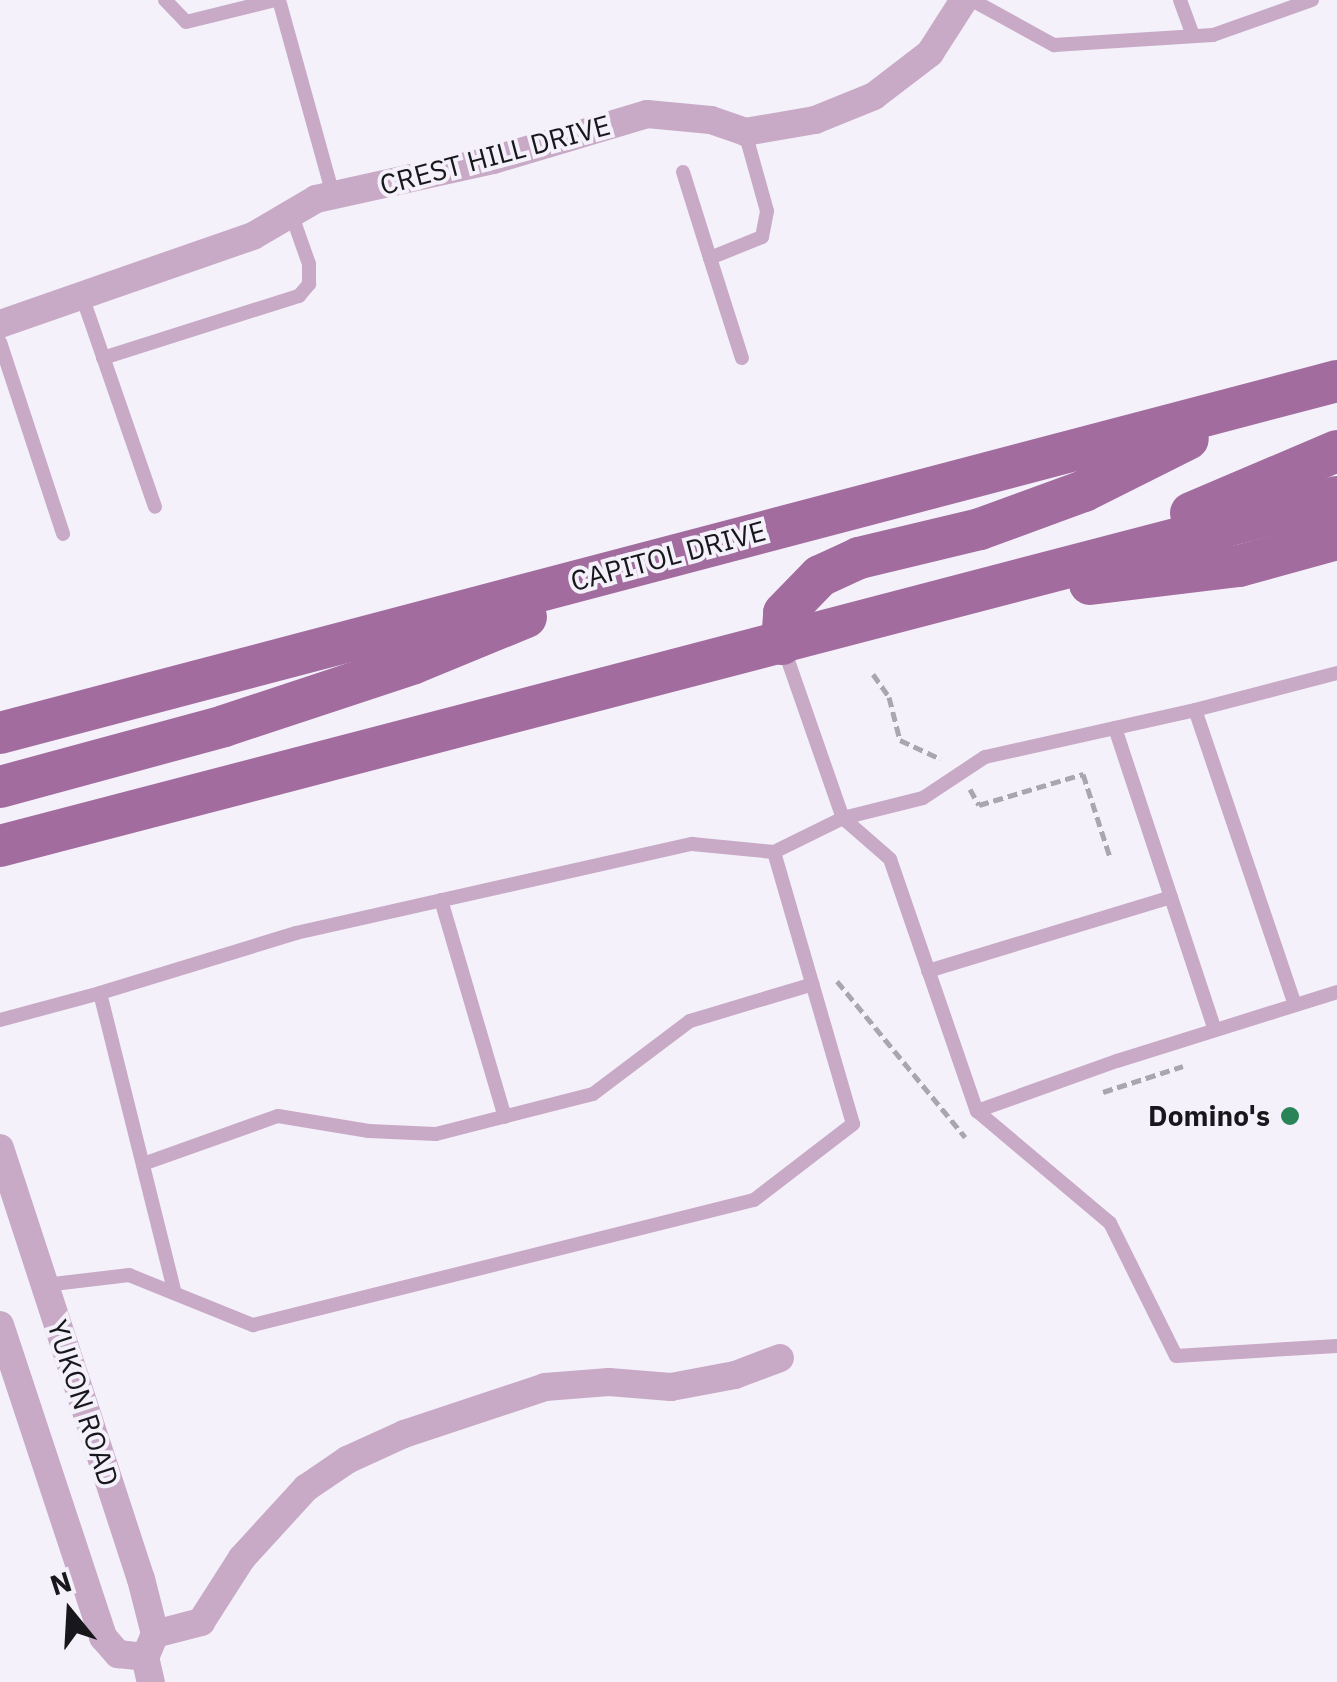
<!DOCTYPE html>
<html>
<head>
<meta charset="utf-8">
<style>
  body { margin:0 }
  #map { position:relative; width:1337px; height:1682px; overflow:hidden; background:#f4f1fb; font-family:"IBM Plex Sans",sans-serif }
  div>[style] { position:absolute }
  .path>* { height:5px; margin-top:-2.5px; transform-origin:0; background:repeating-linear-gradient(90deg,#a8a6ae 0 10px,transparent 0 15px) }
  .lane>* { height:14px; margin:-7px; padding:0 7px; transform-origin:7px; border-radius:7px; background:#c8aac6 }
  .street>* { height:28px; margin:-14px; padding:0 14px; transform-origin:14px; border-radius:14px; background:#c8aac6 }
  .primary>* { height:42px; margin:-21px; padding:0 21px; transform-origin:21px; border-radius:21px; background:#a26c9e }
  .dots>* { width:28px; height:28px; translate:-50% -50%; box-sizing:border-box; border:5px solid #f4f1fb; border-radius:50% }
  span { translate:-50% -50%; white-space:nowrap; text-align:center; line-height:1.15; -webkit-text-stroke:8px #f4f1fb; paint-order:stroke }
  .street-label { font-size:28px; color:#18171b }
  .poi-label { font-size:28px; color:#18171b; font-weight:700 }
  .right { translate:-100% -50%; text-align:right }
  .north { position:absolute; left:20px; top:1562px; width:100px; height:100px; -webkit-text-stroke:8px #f4f1fb; paint-order:stroke; rotate:342deg; font-size:28px; font-weight:700; line-height:40px; text-align:center; color:#18171b }
  .north::after { content:''; display:block; margin:auto; width:35px; height:45px; background:#18171b; clip-path:polygon(50% 0,100% 100%,50% 72%,0 100%) }
</style>
</head>
<body>
<div id="map">
  <div class="path">
    <div style="left:873px;top:674px;width:28px;rotate:55deg"></div>
    <div style="left:889px;top:697px;width:44px;rotate:75.7deg"></div>
    <div style="left:900px;top:740px;width:45px;rotate:24.9deg"></div>
    <div style="left:970px;top:789px;width:18px;rotate:61deg"></div>
    <div style="left:979px;top:805px;width:109px;rotate:-16.6deg"></div>
    <div style="left:1083px;top:774px;width:87px;rotate:72deg"></div>
    <div style="left:837px;top:981px;width:202px;rotate:50.6deg"></div>
    <div style="left:1103px;top:1092px;width:84px;rotate:-18deg"></div>
  </div>
  <div class="lane">
    <div style="left:165px;top:0;width:30px;rotate:46deg"></div>
    <div style="left:186px;top:22px;width:92px;rotate:-13.9deg"></div>
    <div style="left:279px;top:0;width:202px;rotate:74.5deg"></div>
    <div style="left:972px;top:0;width:94px;rotate:28.8deg"></div>
    <div style="left:1054px;top:45px;width:159px;rotate:-3.6deg"></div>
    <div style="left:1213px;top:35px;width:105px;rotate:-19.5deg"></div>
    <div style="left:1180px;top:0;width:38px;rotate:70deg"></div>
    <div style="left:683px;top:172px;width:90px;rotate:72.6deg"></div>
    <div style="left:710px;top:258px;width:56px;rotate:-22deg"></div>
    <div style="left:762px;top:237px;width:26px;rotate:-79deg"></div>
    <div style="left:767px;top:211px;width:82px;rotate:-105.6deg"></div>
    <div style="left:710px;top:258px;width:105px;rotate:72.3deg"></div>
    <div style="left:82px;top:296px;width:223px;rotate:70.9deg"></div>
    <div style="left:0;top:342px;width:202px;rotate:71.8deg"></div>
    <div style="left:103px;top:358px;width:206px;rotate:-17.6deg"></div>
    <div style="left:299px;top:296px;width:16px;rotate:-50deg"></div>
    <div style="left:309px;top:284px;width:20px;rotate:-90deg"></div>
    <div style="left:309px;top:264px;width:54px;rotate:-109.4deg"></div>
    <div style="left:784px;top:649px;width:179px;rotate:70.8deg"></div>
    <div style="left:843px;top:818px;width:62px;rotate:41.1deg"></div>
    <div style="left:890px;top:859px;width:267px;rotate:71deg"></div>
    <div style="left:977px;top:1111px;width:149px;rotate:-19.7deg"></div>
    <div style="left:1117px;top:1061px;width:231px;rotate:-17.4deg"></div>
    <div style="left:1115px;top:728px;width:318px;rotate:71.7deg"></div>
    <div style="left:441px;top:900px;width:226px;rotate:73.6deg"></div>
    <div style="left:928px;top:971px;width:254px;rotate:-16.9deg"></div>
    <div style="left:100px;top:993px;width:205px;rotate:-17deg"></div>
    <div style="left:296px;top:933px;width:406px;rotate:-12.7deg"></div>
    <div style="left:692px;top:844px;width:82px;rotate:5.6deg"></div>
    <div style="left:1295px;top:1005px;width:311px;rotate:-108.7deg"></div>
    <div style="left:1195px;top:710px;width:147px;rotate:-14.6deg"></div>
    <div style="left:0;top:1020px;width:104px;rotate:-15.1deg"></div>
    <div style="left:100px;top:993px;width:309px;rotate:76deg"></div>
    <div style="left:977px;top:1111px;width:174px;rotate:40.1deg"></div>
    <div style="left:1110px;top:1223px;width:148px;rotate:63.6deg"></div>
    <div style="left:1176px;top:1356px;width:161px;rotate:-3.6deg"></div>
    <div style="left:143px;top:1164px;width:143px;rotate:-19.6deg"></div>
    <div style="left:278px;top:1116px;width:92px;rotate:9.4deg"></div>
    <div style="left:369px;top:1131px;width:67px;rotate:2.6deg"></div>
    <div style="left:436px;top:1134px;width:162px;rotate:-14.3deg"></div>
    <div style="left:593px;top:1094px;width:121px;rotate:-37deg"></div>
    <div style="left:690px;top:1021px;width:128px;rotate:-16.7deg"></div>
    <div style="left:45px;top:1285px;width:85px;rotate:-6.8deg"></div>
    <div style="left:129px;top:1275px;width:134px;rotate:22deg"></div>
    <div style="left:253px;top:1325px;width:516px;rotate:-14.01deg"></div>
    <div style="left:754px;top:1200px;width:125px;rotate:-37.5deg"></div>
    <div style="left:853px;top:1124px;width:283px;rotate:-106.2deg"></div>
    <div style="left:774px;top:852px;width:77px;rotate:-26.2deg"></div>
    <div style="left:843px;top:818px;width:82px;rotate:-14deg"></div>
    <div style="left:923px;top:798px;width:74px;rotate:-33.5deg"></div>
    <div style="left:985px;top:757px;width:215px;rotate:-12.6deg"></div>
  </div>
  <div class="street">
    <div style="left:0;top:324px;width:268px;rotate:-19.2deg"></div>
    <div style="left:253px;top:236px;width:73px;rotate:-30.4deg"></div>
    <div style="left:316px;top:199px;width:181px;rotate:-12.4deg"></div>
    <div style="left:493px;top:160px;width:161px;rotate:-16.6deg"></div>
    <div style="left:647px;top:114px;width:64px;rotate:5.4deg"></div>
    <div style="left:711px;top:120px;width:36px;rotate:19deg"></div>
    <div style="left:745px;top:132px;width:71px;rotate:-9.7deg"></div>
    <div style="left:815px;top:120px;width:64px;rotate:-22.1deg"></div>
    <div style="left:874px;top:96px;width:71px;rotate:-37.5deg"></div>
    <div style="left:930px;top:53px;width:63px;rotate:-57.3deg"></div>
    <div style="left:0;top:1148px;width:453px;rotate:71.9deg"></div>
    <div style="left:141px;top:1579px;width:57px;rotate:75.7deg"></div>
    <div style="left:155px;top:1634px;width:25px;rotate:113deg"></div>
    <div style="left:145px;top:1657px;width:26px;rotate:77deg"></div>
    <div style="left:0;top:1325px;width:329px;rotate:71.7deg"></div>
    <div style="left:103px;top:1637px;width:23px;rotate:49deg"></div>
    <div style="left:118px;top:1654px;width:27px;rotate:6deg"></div>
    <div style="left:155px;top:1634px;width:48px;rotate:-14.6deg"></div>
    <div style="left:201px;top:1622px;width:76px;rotate:-57.4deg"></div>
    <div style="left:242px;top:1558px;width:95px;rotate:-47.6deg"></div>
    <div style="left:306px;top:1488px;width:50px;rotate:-34.3deg"></div>
    <div style="left:347px;top:1460px;width:63px;rotate:-24.5deg"></div>
    <div style="left:404px;top:1434px;width:149px;rotate:-18.4deg"></div>
    <div style="left:545px;top:1387px;width:64px;rotate:-4.5deg"></div>
    <div style="left:609px;top:1382px;width:62px;rotate:4.6deg"></div>
    <div style="left:671px;top:1387px;width:65px;rotate:-10.6deg"></div>
    <div style="left:735px;top:1375px;width:48px;rotate:-20.7deg"></div>
  </div>
  <div class="primary">
    <div style="left:1191px;top:513px;width:159px;rotate:-23deg"></div>
    <div style="left:1090px;top:584px;width:150px;rotate:-6.9deg"></div>
    <div style="left:1239px;top:566px;width:102px;rotate:-15.4deg"></div>
    <div style="left:782px;top:644px;width:31px;rotate:-86deg"></div>
    <div style="left:784px;top:613px;width:52px;rotate:-45.8deg"></div>
    <div style="left:820px;top:576px;width:43px;rotate:-24.8deg"></div>
    <div style="left:859px;top:558px;width:124px;rotate:-13.5deg"></div>
    <div style="left:980px;top:529px;width:111px;rotate:-20.1deg"></div>
    <div style="left:1084px;top:491px;width:116px;rotate:-26.6deg"></div>
    <div style="left:0;top:733px;width:1383px;rotate:-14.75deg"></div>
    <div style="left:0;top:787px;width:232px;rotate:-15.2deg"></div>
    <div style="left:224px;top:726px;width:200px;rotate:-18.3deg"></div>
    <div style="left:414px;top:663px;width:121px;rotate:-22.3deg"></div>
    <div style="left:0;top:846px;width:1382px;rotate:-14.63deg"></div>
  </div>
  <div class="dots">
    <div style="left:1290px;top:1116px;background:#2b8358"></div>
  </div>
  <div class="street-label">
    <span style="left:495px;top:155px;rotate:-15deg">CREST HILL DRIVE</span>
    <span style="left:668px;top:556px;rotate:-15deg">CAPITOL DRIVE</span>
    <span style="left:83px;top:1403px;rotate:72deg">YUKON ROAD</span>
  </div>
  <div class="poi-label">
    <span class="right" style="left:1270px;top:1116px">Domino's</span>
  </div>
  <div class="north">N</div>
</div>
</body>
</html>
